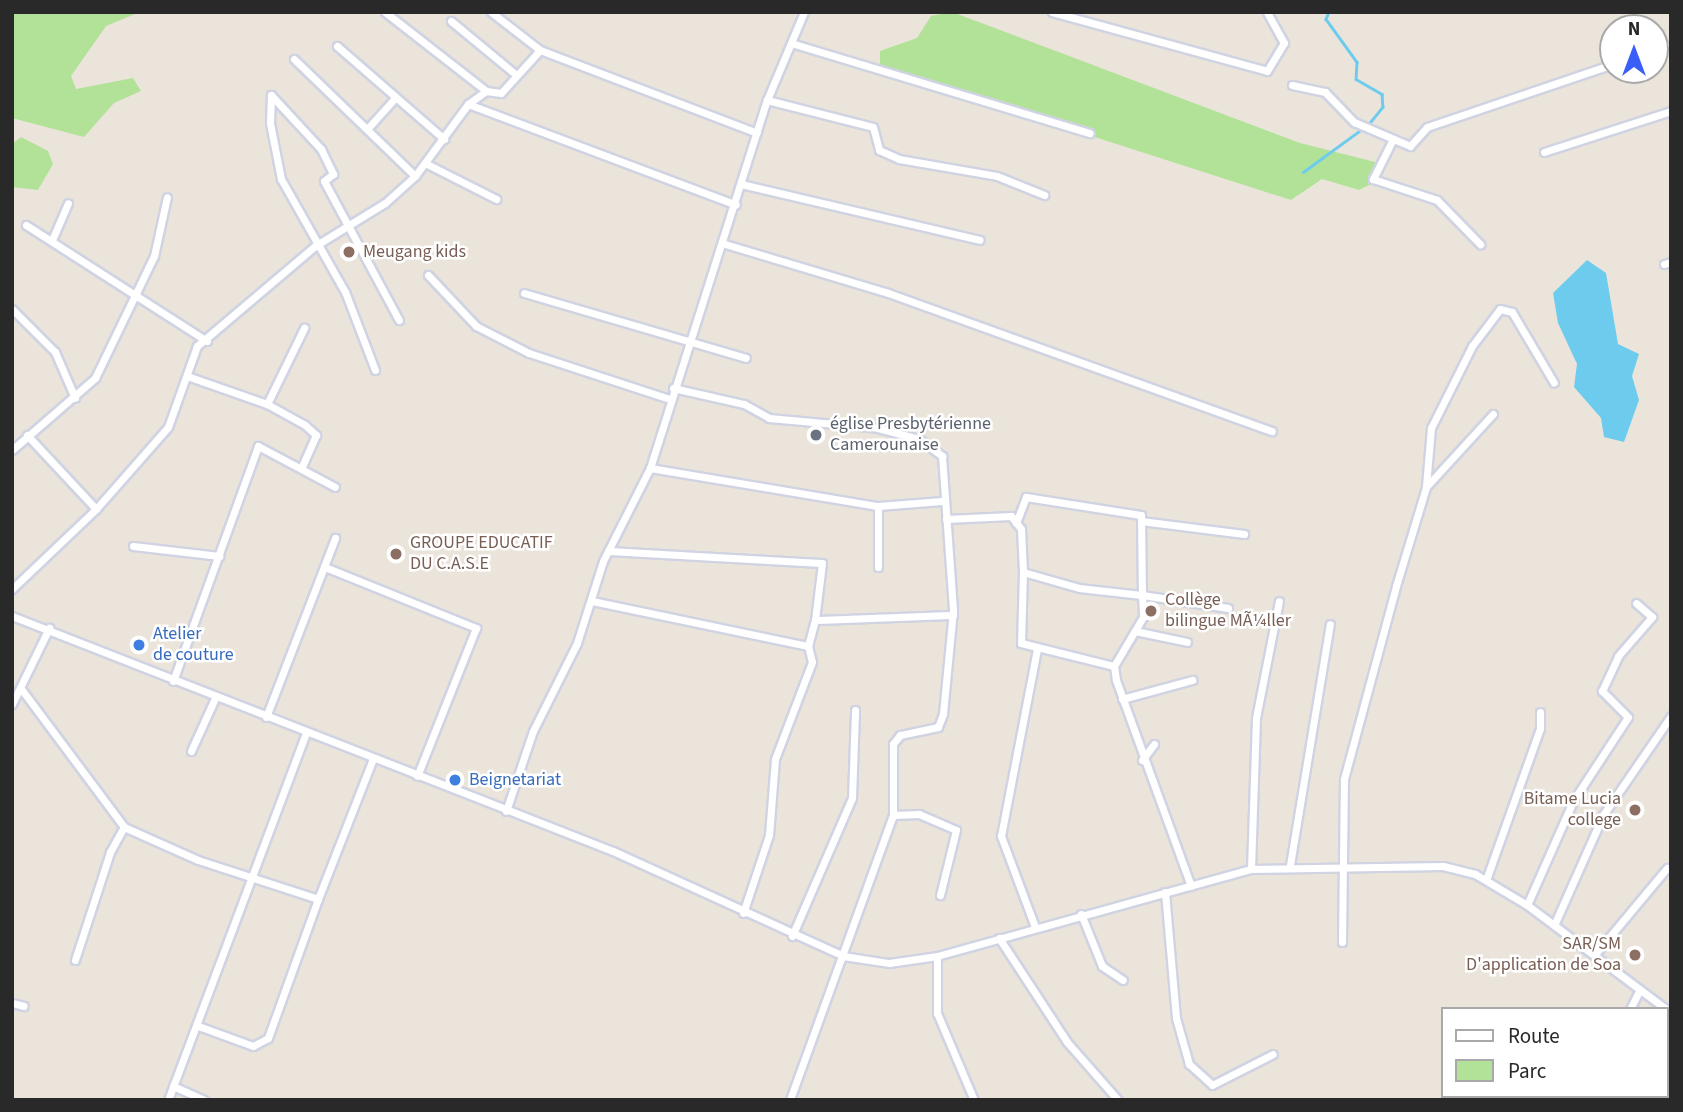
<!DOCTYPE html>
<html>
<head>
<meta charset="utf-8">
<style>
  body { margin:0 }
  #map { position:relative; width:1683px; height:1112px; overflow:hidden; background:#ebe4da; font-family:"Source Sans 3",sans-serif }
  div>[style] { position:absolute }
  .green>* { inset:0; background:#b1e297 }
  .water>* { inset:0; background:#6dcced }
  .stream>* { height:2.5px; margin:-1.25px; padding:0 1.25px; transform-origin:1.25px; border-radius:1.25px; background:#6dcced }
  .roads { filter:drop-shadow(2px 0 #d0d3e2) drop-shadow(-2px 0 #d0d3e2) drop-shadow(0 2px #d0d3e2) drop-shadow(0 -2px #d0d3e2) }
  .street>* { height:7px; margin:-3.5px; padding:0 3.5px; transform-origin:3.5px; border-radius:3.5px; background:#fff }
  .dots>* { width:19px; height:19px; translate:-50% -50%; box-sizing:border-box; border:4px solid #fff; border-radius:50% }
  span { translate:-50% -50%; white-space:nowrap; text-align:center; line-height:1.15; -webkit-text-stroke:5px #fff; paint-order:stroke }
  .education-label { font-size:18px; color:#785e54 }
  .left { translate:0 -50%; text-align:left }
  .right { translate:-100% -50%; text-align:right }
  .worship-label { font-size:18px; color:#5b616d }
  .shop-label { font-size:18px; color:#366cbe }
  .frame { position:absolute; inset:0; border:14px solid #292929; pointer-events:none }
  .legend { position:absolute; left:1441px; top:1007px; width:228px; height:91px; box-sizing:border-box; background:#fff; border:2px solid #a9a9a9; margin:0; padding:9px 12px; list-style:none; font-size:21px; color:#292929 }
  .legend li { display:flex; align-items:center; gap:14px; height:35px }
  .legend b { width:35px; border:2px solid #a9a9a9 }
  .north { position:absolute; left:1599px; top:14px; width:70px; height:70px; box-sizing:border-box; background:#fff; border:2px solid #a9a9a9; border-radius:50%; rotate:0deg; font-size:19px; font-weight:700; line-height:28px; text-align:center; color:#292929 }
  .north::after { content:''; display:block; margin:auto; width:24px; height:32px; background:#3a5ff8; clip-path:polygon(50% 0,100% 100%,50% 72%,0 100%) }
</style>
</head>
<body>
<div id="map">
  <div class="green">
    <div style="clip-path:polygon(12px 12px,140px 12px,106px 26px,71px 76px,76px 89px,133px 78px,141px 91px,114px 103px,84px 137px,12px 118px)"></div>
    <div style="clip-path:polygon(952px 12px,1300px 143px,1379px 163px,1371px 184px,1359px 190px,1322px 179px,1291px 200px,880px 68px,880px 51px,917px 38px,931px 16px)"></div>
    <div style="clip-path:polygon(21px 137px,48px 151px,53px 164px,38px 190px,12px 187px,12px 144px)"></div>
  </div>
  <div class="water">
    <div style="clip-path:polygon(1587px 260px,1606px 273px,1618px 344px,1639px 354px,1632px 376px,1639px 400px,1624px 442px,1604px 437px,1601px 418px,1574px 387px,1577px 364px,1558px 323px,1553px 293px)"></div>
  </div>
  <div class="stream">
    <div style="left:1329px;top:12px;width:8px;rotate:113deg"></div>
    <div style="left:1326px;top:19px;width:53px;rotate:54.2deg"></div>
    <div style="left:1357px;top:62px;width:17px;rotate:93deg"></div>
    <div style="left:1356px;top:79px;width:30px;rotate:30deg"></div>
    <div style="left:1382px;top:94px;width:13px;rotate:86deg"></div>
    <div style="left:1383px;top:107px;width:22px;rotate:129deg"></div>
    <div style="left:1303px;top:172px;width:73px;rotate:-36.1deg"></div>
  </div>
  <div class="roads">
    <div class="street">
      <div style="left:385px;top:12px;width:128px;rotate:38deg"></div>
      <div style="left:491px;top:12px;width:62px;rotate:37.8deg"></div>
      <div style="left:540px;top:50px;width:232px;rotate:20.9deg"></div>
      <div style="left:1052px;top:12px;width:223px;rotate:15.3deg"></div>
      <div style="left:1267px;top:71px;width:33px;rotate:-59deg"></div>
      <div style="left:1284px;top:43px;width:35px;rotate:-119deg"></div>
      <div style="left:451px;top:21px;width:83px;rotate:39.6deg"></div>
      <div style="left:791px;top:43px;width:312px;rotate:16.8deg"></div>
      <div style="left:337px;top:46px;width:142px;rotate:41deg"></div>
      <div style="left:1655px;top:50px;width:17px;rotate:-17deg"></div>
      <div style="left:294px;top:59px;width:168px;rotate:44deg"></div>
      <div style="left:1292px;top:85px;width:34px;rotate:12deg"></div>
      <div style="left:1325px;top:92px;width:42px;rotate:46deg"></div>
      <div style="left:1354px;top:122px;width:61px;rotate:23.2deg"></div>
      <div style="left:1410px;top:146px;width:25px;rotate:-48deg"></div>
      <div style="left:1427px;top:127px;width:196px;rotate:-18.7deg"></div>
      <div style="left:767px;top:100px;width:109px;rotate:14.3deg"></div>
      <div style="left:873px;top:127px;width:24px;rotate:75deg"></div>
      <div style="left:879px;top:150px;width:22px;rotate:24deg"></div>
      <div style="left:899px;top:159px;width:99px;rotate:9.8deg"></div>
      <div style="left:997px;top:176px;width:51px;rotate:22deg"></div>
      <div style="left:468px;top:104px;width:286px;rotate:20.6deg"></div>
      <div style="left:368px;top:128px;width:40px;rotate:-48deg"></div>
      <div style="left:1393px;top:139px;width:45px;rotate:116.6deg"></div>
      <div style="left:1373px;top:179px;width:67px;rotate:18.2deg"></div>
      <div style="left:1437px;top:200px;width:62px;rotate:45.7deg"></div>
      <div style="left:1544px;top:152px;width:133px;rotate:-17.9deg"></div>
      <div style="left:425px;top:163px;width:80px;rotate:26.9deg"></div>
      <div style="left:741px;top:184px;width:245px;rotate:13.2deg"></div>
      <div style="left:26px;top:225px;width:215px;rotate:32.7deg"></div>
      <div style="left:52px;top:240px;width:40px;rotate:-66.6deg"></div>
      <div style="left:725px;top:244px;width:170px;rotate:16.7deg"></div>
      <div style="left:888px;top:293px;width:408px;rotate:19.8deg"></div>
      <div style="left:1664px;top:264px;width:7px;rotate:-16deg"></div>
      <div style="left:428px;top:275px;width:70px;rotate:46.7deg"></div>
      <div style="left:476px;top:326px;width:59px;rotate:27deg"></div>
      <div style="left:529px;top:353px;width:148px;rotate:18.1deg"></div>
      <div style="left:524px;top:293px;width:231px;rotate:16.3deg"></div>
      <div style="left:12px;top:309px;width:61px;rotate:45deg"></div>
      <div style="left:55px;top:352px;width:50px;rotate:66.5deg"></div>
      <div style="left:375px;top:370px;width:84px;rotate:-111deg"></div>
      <div style="left:345px;top:292px;width:130px;rotate:-119.5deg"></div>
      <div style="left:281px;top:179px;width:57px;rotate:-101.1deg"></div>
      <div style="left:270px;top:123px;width:28px;rotate:-88deg"></div>
      <div style="left:271px;top:95px;width:74px;rotate:47.2deg"></div>
      <div style="left:321px;top:149px;width:28px;rotate:64deg"></div>
      <div style="left:333px;top:174px;width:11px;rotate:142deg"></div>
      <div style="left:324px;top:181px;width:158px;rotate:61.7deg"></div>
      <div style="left:187px;top:376px;width:85px;rotate:19.3deg"></div>
      <div style="left:267px;top:404px;width:43px;rotate:28.9deg"></div>
      <div style="left:305px;top:425px;width:15px;rotate:42deg"></div>
      <div style="left:316px;top:435px;width:35px;rotate:114deg"></div>
      <div style="left:673px;top:388px;width:73px;rotate:12.7deg"></div>
      <div style="left:744px;top:404px;width:29px;rotate:29deg"></div>
      <div style="left:769px;top:418px;width:109px;rotate:5.2deg"></div>
      <div style="left:878px;top:428px;width:42px;rotate:15deg"></div>
      <div style="left:919px;top:439px;width:29px;rotate:36deg"></div>
      <div style="left:942px;top:456px;width:154px;rotate:85.9deg"></div>
      <div style="left:953px;top:610px;width:104px;rotate:95.5deg"></div>
      <div style="left:943px;top:714px;width:14px;rotate:111deg"></div>
      <div style="left:938px;top:727px;width:39px;rotate:168deg"></div>
      <div style="left:900px;top:735px;width:11px;rotate:128deg"></div>
      <div style="left:893px;top:744px;width:71px;rotate:90deg"></div>
      <div style="left:893px;top:815px;width:303px;rotate:109.9deg"></div>
      <div style="left:267px;top:404px;width:85px;rotate:-64deg"></div>
      <div style="left:27px;top:435px;width:101px;rotate:47deg"></div>
      <div style="left:12px;top:450px;width:110px;rotate:-40.9deg"></div>
      <div style="left:95px;top:378px;width:136px;rotate:-64.2deg"></div>
      <div style="left:154px;top:256px;width:60px;rotate:-77.6deg"></div>
      <div style="left:650px;top:468px;width:231px;rotate:9.5deg"></div>
      <div style="left:1426px;top:486px;width:58px;rotate:-85.1deg"></div>
      <div style="left:1431px;top:428px;width:92px;rotate:-63.4deg"></div>
      <div style="left:1472px;top:346px;width:46px;rotate:-52.9deg"></div>
      <div style="left:1500px;top:309px;width:12px;rotate:14deg"></div>
      <div style="left:1512px;top:312px;width:82px;rotate:59.4deg"></div>
      <div style="left:946px;top:519px;width:65px;rotate:-2.6deg"></div>
      <div style="left:1011px;top:516px;width:16px;rotate:52deg"></div>
      <div style="left:1021px;top:529px;width:43px;rotate:87.3deg"></div>
      <div style="left:1023px;top:572px;width:58px;rotate:15.9deg"></div>
      <div style="left:1079px;top:588px;width:63px;rotate:6.3deg"></div>
      <div style="left:1142px;top:595px;width:22px;rotate:87deg"></div>
      <div style="left:1143px;top:617px;width:57px;rotate:120.6deg"></div>
      <div style="left:1114px;top:666px;width:14px;rotate:82deg"></div>
      <div style="left:1116px;top:680px;width:219px;rotate:70deg"></div>
      <div style="left:1141px;top:521px;width:104px;rotate:7.2deg"></div>
      <div style="left:1016px;top:523px;width:28px;rotate:-69deg"></div>
      <div style="left:1026px;top:497px;width:116px;rotate:8.9deg"></div>
      <div style="left:1141px;top:515px;width:80px;rotate:89.3deg"></div>
      <div style="left:1142px;top:595px;width:87px;rotate:8.6deg"></div>
      <div style="left:133px;top:546px;width:87px;rotate:6.6deg"></div>
      <div style="left:608px;top:551px;width:214px;rotate:3.2deg"></div>
      <div style="left:822px;top:563px;width:57px;rotate:97deg"></div>
      <div style="left:325px;top:567px;width:163px;rotate:22deg"></div>
      <div style="left:476px;top:628px;width:159px;rotate:111.7deg"></div>
      <div style="left:878px;top:567px;width:61px;rotate:-90deg"></div>
      <div style="left:878px;top:506px;width:64px;rotate:-4.5deg"></div>
      <div style="left:1023px;top:572px;width:71px;rotate:91.6deg"></div>
      <div style="left:1021px;top:643px;width:96px;rotate:13.9deg"></div>
      <div style="left:12px;top:589px;width:116px;rotate:-43.6deg"></div>
      <div style="left:96px;top:509px;width:109px;rotate:-48.7deg"></div>
      <div style="left:168px;top:427px;width:86px;rotate:-70.3deg"></div>
      <div style="left:197px;top:346px;width:155px;rotate:-40.3deg"></div>
      <div style="left:315px;top:246px;width:82px;rotate:-31.6deg"></div>
      <div style="left:385px;top:203px;width:40px;rotate:-42deg"></div>
      <div style="left:415px;top:176px;width:89px;rotate:-53.6deg"></div>
      <div style="left:468px;top:104px;width:22px;rotate:-36deg"></div>
      <div style="left:486px;top:91px;width:15px;rotate:8deg"></div>
      <div style="left:501px;top:93px;width:58px;rotate:-47.8deg"></div>
      <div style="left:592px;top:601px;width:221px;rotate:11.8deg"></div>
      <div style="left:808px;top:646px;width:16px;rotate:76deg"></div>
      <div style="left:812px;top:662px;width:104px;rotate:110.9deg"></div>
      <div style="left:775px;top:759px;width:76px;rotate:94.5deg"></div>
      <div style="left:769px;top:835px;width:82px;rotate:108.4deg"></div>
      <div style="left:12px;top:616px;width:645px;rotate:21.36deg"></div>
      <div style="left:613px;top:851px;width:253px;rotate:24.5deg"></div>
      <div style="left:843px;top:956px;width:47px;rotate:8.7deg"></div>
      <div style="left:889px;top:963px;width:49px;rotate:-8.3deg"></div>
      <div style="left:937px;top:956px;width:326px;rotate:-15.5deg"></div>
      <div style="left:1251px;top:869px;width:192px;rotate:-0.9deg"></div>
      <div style="left:1443px;top:866px;width:33px;rotate:14deg"></div>
      <div style="left:1475px;top:874px;width:61px;rotate:30.8deg"></div>
      <div style="left:1527px;top:905px;width:174px;rotate:36.8deg"></div>
      <div style="left:1135px;top:631px;width:53px;rotate:11.9deg"></div>
      <div style="left:808px;top:646px;width:27px;rotate:-75deg"></div>
      <div style="left:815px;top:620px;width:138px;rotate:-2.1deg"></div>
      <div style="left:173px;top:681px;width:250px;rotate:-70.1deg"></div>
      <div style="left:258px;top:446px;width:87px;rotate:28deg"></div>
      <div style="left:22px;top:690px;width:171px;rotate:53.3deg"></div>
      <div style="left:124px;top:827px;width:81px;rotate:24deg"></div>
      <div style="left:198px;top:860px;width:126px;rotate:18deg"></div>
      <div style="left:318px;top:899px;width:148px;rotate:109.8deg"></div>
      <div style="left:268px;top:1038px;width:17px;rotate:152deg"></div>
      <div style="left:253px;top:1046px;width:59px;rotate:-160deg"></div>
      <div style="left:1122px;top:699px;width:73px;rotate:-15.2deg"></div>
      <div style="left:12px;top:704px;width:85px;rotate:-64deg"></div>
      <div style="left:266px;top:717px;width:192px;rotate:-68.9deg"></div>
      <div style="left:191px;top:751px;width:58px;rotate:-65.6deg"></div>
      <div style="left:1142px;top:760px;width:20px;rotate:-53deg"></div>
      <div style="left:506px;top:811px;width:84px;rotate:-71.4deg"></div>
      <div style="left:533px;top:731px;width:98px;rotate:-63.4deg"></div>
      <div style="left:577px;top:643px;width:86px;rotate:-72.4deg"></div>
      <div style="left:603px;top:561px;width:104px;rotate:-63.2deg"></div>
      <div style="left:650px;top:468px;width:386px;rotate:-72.4deg"></div>
      <div style="left:767px;top:100px;width:95px;rotate:-67.2deg"></div>
      <div style="left:893px;top:815px;width:26px;rotate:-2deg"></div>
      <div style="left:919px;top:814px;width:40px;rotate:23.4deg"></div>
      <div style="left:956px;top:830px;width:67px;rotate:103.8deg"></div>
      <div style="left:1290px;top:865px;width:244px;rotate:-80.6deg"></div>
      <div style="left:1251px;top:869px;width:151px;rotate:-88.1deg"></div>
      <div style="left:1256px;top:718px;width:119px;rotate:-78.9deg"></div>
      <div style="left:1486px;top:880px;width:161px;rotate:-70.4deg"></div>
      <div style="left:1540px;top:728px;width:16px;rotate:-90deg"></div>
      <div style="left:1165px;top:892px;width:126px;rotate:85deg"></div>
      <div style="left:1176px;top:1018px;width:48px;rotate:74.2deg"></div>
      <div style="left:1189px;top:1064px;width:31px;rotate:42deg"></div>
      <div style="left:1212px;top:1085px;width:68px;rotate:-26.9deg"></div>
      <div style="left:318px;top:899px;width:150px;rotate:-68.6deg"></div>
      <div style="left:1527px;top:905px;width:114px;rotate:-66.1deg"></div>
      <div style="left:1573px;top:801px;width:100px;rotate:-56.8deg"></div>
      <div style="left:1628px;top:717px;width:37px;rotate:-135deg"></div>
      <div style="left:1602px;top:691px;width:38px;rotate:-65deg"></div>
      <div style="left:1618px;top:656px;width:52px;rotate:-48.9deg"></div>
      <div style="left:1652px;top:617px;width:21px;rotate:-139deg"></div>
      <div style="left:1081px;top:914px;width:56px;rotate:68deg"></div>
      <div style="left:1102px;top:966px;width:25px;rotate:34deg"></div>
      <div style="left:1555px;top:923px;width:118px;rotate:-66deg"></div>
      <div style="left:1603px;top:815px;width:120px;rotate:-55.5deg"></div>
      <div style="left:1035px;top:927px;width:97px;rotate:-110.5deg"></div>
      <div style="left:1001px;top:836px;width:190px;rotate:-79.1deg"></div>
      <div style="left:792px;top:936px;width:150px;rotate:-66.5deg"></div>
      <div style="left:852px;top:798px;width:88px;rotate:-88deg"></div>
      <div style="left:999px;top:938px;width:124px;rotate:56.8deg"></div>
      <div style="left:1067px;top:1042px;width:77px;rotate:48.7deg"></div>
      <div style="left:1342px;top:942px;width:163px;rotate:-89.3deg"></div>
      <div style="left:1344px;top:779px;width:200px;rotate:-74.9deg"></div>
      <div style="left:1396px;top:586px;width:103px;rotate:-73.1deg"></div>
      <div style="left:1426px;top:487px;width:99px;rotate:-47.5deg"></div>
      <div style="left:1596px;top:953px;width:111px;rotate:-50.1deg"></div>
      <div style="left:937px;top:956px;width:57px;rotate:90deg"></div>
      <div style="left:937px;top:1013px;width:95px;rotate:67deg"></div>
      <div style="left:75px;top:960px;width:114px;rotate:-72deg"></div>
      <div style="left:110px;top:852px;width:29px;rotate:-61deg"></div>
      <div style="left:12px;top:1003px;width:12px;rotate:14deg"></div>
      <div style="left:1630px;top:1009px;width:22px;rotate:-63deg"></div>
      <div style="left:173px;top:1086px;width:34px;rotate:24deg"></div>
      <div style="left:168px;top:1100px;width:392px;rotate:-69.4deg"></div>
      <div style="left:1590px;top:1100px;width:4px;rotate:-76deg"></div>
    </div>
  </div>
  <div class="dots">
    <div style="left:349px;top:252px;background:#8d6e63"></div>
    <div style="left:816px;top:435px;background:#6b7280"></div>
    <div style="left:396px;top:554px;background:#8d6e63"></div>
    <div style="left:1151px;top:611px;background:#8d6e63"></div>
    <div style="left:139px;top:645px;background:#3f7fe0"></div>
    <div style="left:455px;top:780px;background:#3f7fe0"></div>
    <div style="left:1635px;top:810px;background:#8d6e63"></div>
    <div style="left:1635px;top:955px;background:#8d6e63"></div>
  </div>
  <div class="education-label">
    <span class="left" style="left:363px;top:252px">Meugang kids</span>
    <span class="left" style="left:410px;top:554px">GROUPE EDUCATIF<br>DU C.A.S.E</span>
    <span class="left" style="left:1165px;top:611px">Collège<br>bilingue MÃ¼ller</span>
    <span class="right" style="left:1621px;top:810px">Bitame Lucia<br>college</span>
    <span class="right" style="left:1621px;top:955px">SAR/SM<br>D'application de Soa</span>
  </div>
  <div class="worship-label">
    <span class="left" style="left:830px;top:435px">église Presbytérienne<br>Camerounaise</span>
  </div>
  <div class="shop-label">
    <span class="left" style="left:153px;top:645px">Atelier<br>de couture</span>
    <span class="left" style="left:469px;top:780px">Beignetariat</span>
  </div>
  <div class="frame"></div>
  <ul class="legend">
  <li><b style="height:9px;background:#fff"></b>Route</li>
  <li><b style="height:19px;background:#b1e297"></b>Parc</li>
  </ul>
  <div class="north">N</div>
</div>
</body>
</html>
